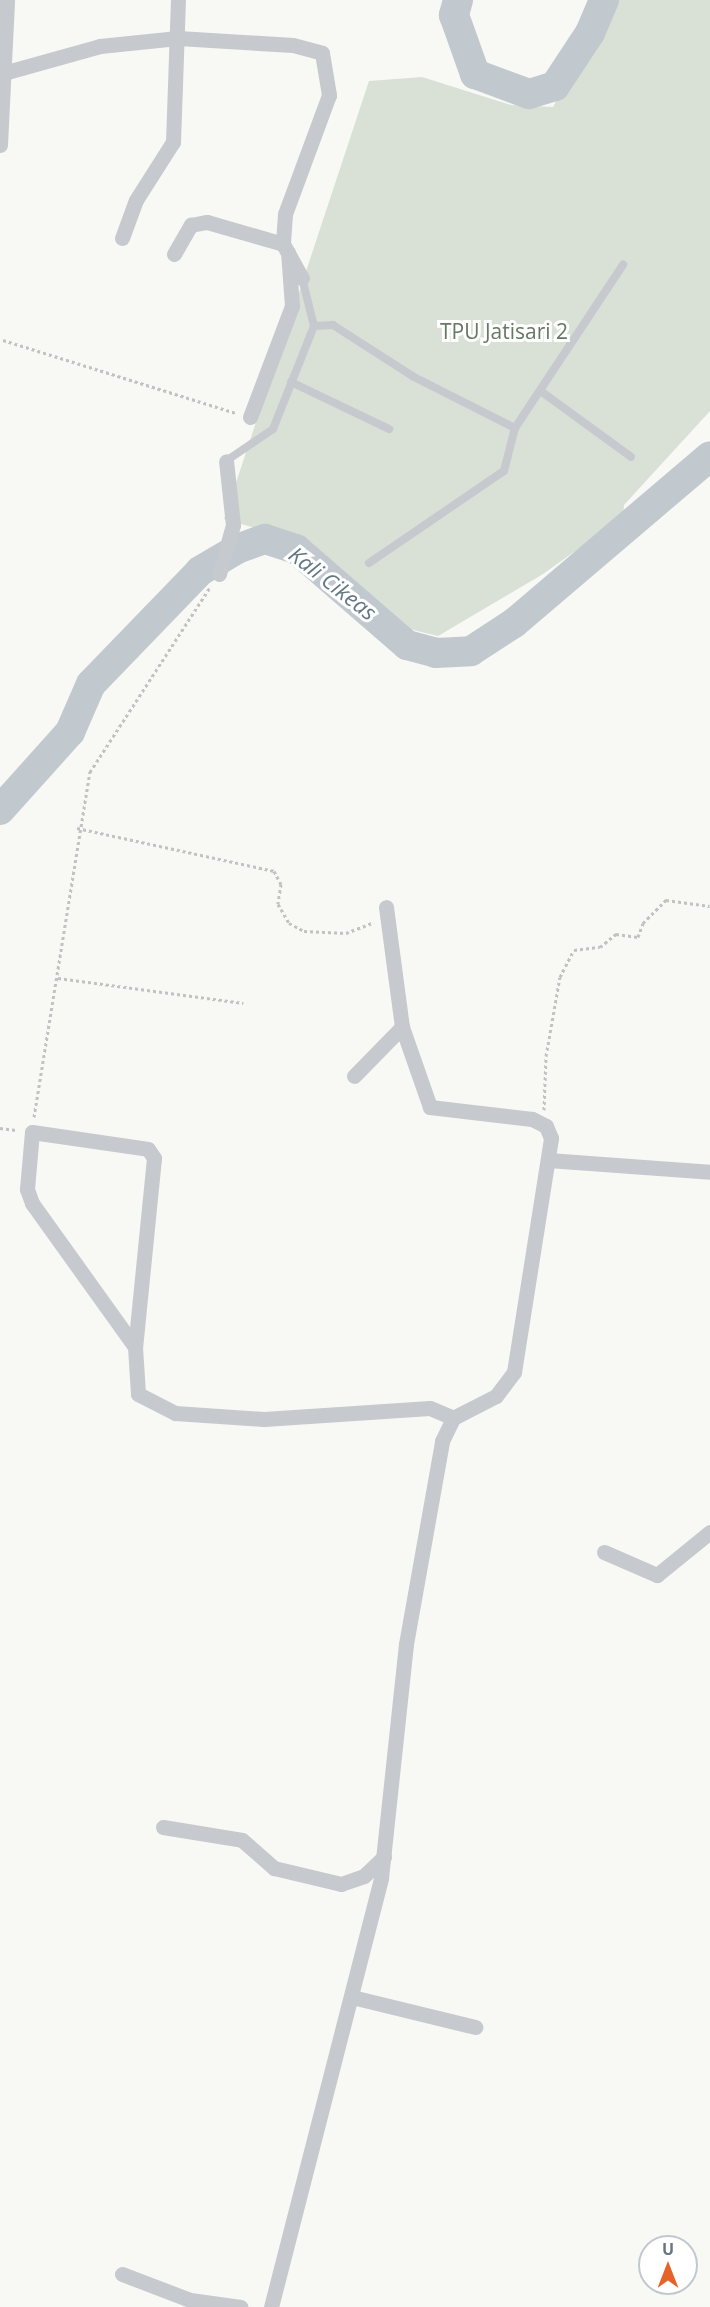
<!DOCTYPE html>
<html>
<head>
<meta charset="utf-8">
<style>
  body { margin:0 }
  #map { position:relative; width:710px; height:2307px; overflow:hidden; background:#f8f8f5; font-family:"Open Sans",sans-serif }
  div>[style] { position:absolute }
  .green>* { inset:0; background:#d9e0d6 }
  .river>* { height:30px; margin:-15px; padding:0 15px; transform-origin:15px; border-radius:15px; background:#c1c9cf }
  .path>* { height:3px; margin-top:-1.5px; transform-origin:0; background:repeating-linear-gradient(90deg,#c0c2c4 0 3px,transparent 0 6px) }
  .service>* { height:8px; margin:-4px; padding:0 4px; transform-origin:4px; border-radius:4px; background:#c6c9cd }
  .minor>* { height:15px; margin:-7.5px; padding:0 7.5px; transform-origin:7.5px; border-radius:7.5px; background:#c6c9cd }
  span { translate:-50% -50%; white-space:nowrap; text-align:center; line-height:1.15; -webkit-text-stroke:6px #fff; paint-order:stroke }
  .park-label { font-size:21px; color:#657962 }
  .water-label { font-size:22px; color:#637783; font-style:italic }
  .north { position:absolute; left:638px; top:2235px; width:60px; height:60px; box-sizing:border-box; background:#fff; border:2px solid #c2c8cf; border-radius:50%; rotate:0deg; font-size:16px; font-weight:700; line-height:24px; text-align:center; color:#677687 }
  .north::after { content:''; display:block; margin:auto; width:21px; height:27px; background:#e56328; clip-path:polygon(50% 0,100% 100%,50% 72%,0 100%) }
</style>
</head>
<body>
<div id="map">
  <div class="green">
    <div style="clip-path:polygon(610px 0,710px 0,710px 411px,624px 505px,623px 517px,543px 574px,438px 636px,397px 626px,307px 543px,224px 519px,369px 81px,422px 77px,511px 105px,553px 107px)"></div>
  </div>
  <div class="river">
    <div style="left:458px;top:0;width:16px;rotate:105deg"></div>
    <div style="left:454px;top:15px;width:63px;rotate:70.4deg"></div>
    <div style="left:475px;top:74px;width:58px;rotate:20.3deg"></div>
    <div style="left:529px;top:94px;width:27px;rotate:-17deg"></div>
    <div style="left:555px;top:86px;width:64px;rotate:-56.6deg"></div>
    <div style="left:590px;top:33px;width:36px;rotate:-67deg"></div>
    <div style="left:0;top:810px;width:105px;rotate:-48.1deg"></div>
    <div style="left:70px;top:732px;width:52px;rotate:-66.4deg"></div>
    <div style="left:91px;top:684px;width:157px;rotate:-46deg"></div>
    <div style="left:200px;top:571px;width:43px;rotate:-30.7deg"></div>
    <div style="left:237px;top:549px;width:30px;rotate:-20deg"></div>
    <div style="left:265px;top:539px;width:33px;rotate:18deg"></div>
    <div style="left:296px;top:549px;width:147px;rotate:40.9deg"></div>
    <div style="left:407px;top:645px;width:30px;rotate:15deg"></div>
    <div style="left:436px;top:653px;width:35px;rotate:-3deg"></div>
    <div style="left:471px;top:651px;width:51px;rotate:-33.1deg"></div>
    <div style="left:514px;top:623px;width:257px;rotate:-40.4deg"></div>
  </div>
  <div class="path">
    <div style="left:3px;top:340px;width:244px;rotate:17.4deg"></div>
    <div style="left:77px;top:828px;width:202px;rotate:12.3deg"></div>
    <div style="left:274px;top:871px;width:15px;rotate:62deg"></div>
    <div style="left:281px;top:884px;width:20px;rotate:99deg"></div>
    <div style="left:278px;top:904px;width:22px;rotate:60deg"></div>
    <div style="left:289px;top:923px;width:17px;rotate:28deg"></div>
    <div style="left:304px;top:931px;width:42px;rotate:2.7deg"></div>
    <div style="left:346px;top:933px;width:30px;rotate:-21deg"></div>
    <div style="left:58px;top:978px;width:187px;rotate:7.7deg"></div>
    <div style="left:544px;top:1110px;width:54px;rotate:-87.9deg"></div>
    <div style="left:546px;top:1056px;width:80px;rotate:-80deg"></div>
    <div style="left:560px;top:977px;width:30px;rotate:-63deg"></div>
    <div style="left:574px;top:950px;width:26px;rotate:-7deg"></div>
    <div style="left:600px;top:947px;width:21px;rotate:-39deg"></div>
    <div style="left:616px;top:934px;width:22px;rotate:8deg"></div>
    <div style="left:638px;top:937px;width:15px;rotate:-70deg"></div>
    <div style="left:643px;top:923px;width:33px;rotate:-45deg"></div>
    <div style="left:666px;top:900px;width:44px;rotate:7.8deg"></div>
    <div style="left:34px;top:1117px;width:350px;rotate:-80.8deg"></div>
    <div style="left:90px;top:772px;width:222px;rotate:-57deg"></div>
    <div style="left:0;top:1128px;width:16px;rotate:7deg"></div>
  </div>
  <div class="service">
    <div style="left:302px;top:278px;width:49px;rotate:76deg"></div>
    <div style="left:314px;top:326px;width:19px;rotate:-3deg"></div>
    <div style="left:333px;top:325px;width:96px;rotate:32.7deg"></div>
    <div style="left:414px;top:377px;width:113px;rotate:26.8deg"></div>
    <div style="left:515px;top:428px;width:196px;rotate:-56.5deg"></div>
    <div style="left:291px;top:382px;width:109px;rotate:25.6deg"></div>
    <div style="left:542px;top:392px;width:110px;rotate:36.1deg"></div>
    <div style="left:226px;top:461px;width:57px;rotate:-34.2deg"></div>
    <div style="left:273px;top:429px;width:111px;rotate:-68.3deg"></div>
    <div style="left:369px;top:563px;width:163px;rotate:-34.3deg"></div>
    <div style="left:504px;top:471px;width:44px;rotate:-75.7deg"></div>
  </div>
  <div class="minor">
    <div style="left:0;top:74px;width:104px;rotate:-15.6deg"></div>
    <div style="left:100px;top:46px;width:78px;rotate:-5.9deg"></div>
    <div style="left:178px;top:38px;width:115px;rotate:3.5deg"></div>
    <div style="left:293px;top:45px;width:30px;rotate:15deg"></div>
    <div style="left:322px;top:53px;width:43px;rotate:80.5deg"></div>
    <div style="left:329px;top:95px;width:127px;rotate:110.3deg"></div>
    <div style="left:285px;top:214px;width:30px;rotate:94deg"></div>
    <div style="left:283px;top:244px;width:39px;rotate:61deg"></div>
    <div style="left:0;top:145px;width:145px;rotate:-87.2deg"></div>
    <div style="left:122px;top:238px;width:40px;rotate:-69.8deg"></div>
    <div style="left:136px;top:200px;width:69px;rotate:-57.5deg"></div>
    <div style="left:173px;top:142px;width:142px;rotate:-88deg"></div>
    <div style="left:174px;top:254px;width:34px;rotate:-60deg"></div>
    <div style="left:191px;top:225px;width:16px;rotate:-11deg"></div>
    <div style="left:207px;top:222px;width:79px;rotate:16.1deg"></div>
    <div style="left:250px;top:417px;width:119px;rotate:-69.3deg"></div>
    <div style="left:292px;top:306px;width:54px;rotate:-94.2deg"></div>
    <div style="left:219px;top:574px;width:51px;rotate:-74.1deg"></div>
    <div style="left:233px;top:525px;width:64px;rotate:-96.2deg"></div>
    <div style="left:354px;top:1076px;width:69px;rotate:-45.6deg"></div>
    <div style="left:548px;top:1160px;width:162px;rotate:4.2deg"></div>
    <div style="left:135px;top:1347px;width:177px;rotate:-125.6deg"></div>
    <div style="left:32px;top:1203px;width:15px;rotate:-110deg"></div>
    <div style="left:27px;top:1189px;width:57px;rotate:-85deg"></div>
    <div style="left:32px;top:1132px;width:117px;rotate:8.3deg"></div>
    <div style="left:148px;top:1149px;width:11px;rotate:56deg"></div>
    <div style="left:154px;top:1158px;width:190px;rotate:95.7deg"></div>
    <div style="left:135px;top:1347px;width:47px;rotate:86.3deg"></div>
    <div style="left:138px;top:1394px;width:42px;rotate:27.2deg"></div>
    <div style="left:175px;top:1413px;width:89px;rotate:3.9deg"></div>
    <div style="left:264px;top:1419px;width:166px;rotate:-3.8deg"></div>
    <div style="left:430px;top:1408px;width:25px;rotate:23deg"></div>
    <div style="left:604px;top:1552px;width:58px;rotate:23.5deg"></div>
    <div style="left:657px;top:1575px;width:68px;rotate:-39.1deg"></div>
    <div style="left:163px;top:1827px;width:80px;rotate:9.3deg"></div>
    <div style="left:242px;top:1840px;width:43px;rotate:41.2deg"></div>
    <div style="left:274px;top:1868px;width:69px;rotate:13.4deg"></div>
    <div style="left:341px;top:1884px;width:24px;rotate:-19deg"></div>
    <div style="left:364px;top:1876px;width:28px;rotate:-44deg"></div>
    <div style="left:352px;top:1997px;width:127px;rotate:13.7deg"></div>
    <div style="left:122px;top:2274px;width:73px;rotate:20.9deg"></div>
    <div style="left:190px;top:2300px;width:51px;rotate:7.8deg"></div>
    <div style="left:271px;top:2307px;width:443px;rotate:-75.6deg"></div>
    <div style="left:381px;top:1878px;width:235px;rotate:-83.9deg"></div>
    <div style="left:406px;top:1644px;width:206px;rotate:-79.9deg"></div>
    <div style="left:442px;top:1441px;width:25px;rotate:-64deg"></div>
    <div style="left:453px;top:1418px;width:48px;rotate:-27.1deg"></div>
    <div style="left:496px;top:1396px;width:30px;rotate:-53deg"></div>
    <div style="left:514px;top:1372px;width:237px;rotate:-81deg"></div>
    <div style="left:551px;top:1138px;width:13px;rotate:-113deg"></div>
    <div style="left:546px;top:1126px;width:16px;rotate:-153deg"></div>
    <div style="left:532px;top:1119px;width:103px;rotate:-173.3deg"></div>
    <div style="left:430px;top:1107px;width:85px;rotate:-109.3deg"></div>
    <div style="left:402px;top:1027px;width:121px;rotate:-97.6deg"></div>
  </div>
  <div class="park-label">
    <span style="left:504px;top:331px">TPU Jatisari 2</span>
  </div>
  <div class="water-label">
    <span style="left:333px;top:583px;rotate:38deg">Kali Cikeas</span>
  </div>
  <div class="north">U</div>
</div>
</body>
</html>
